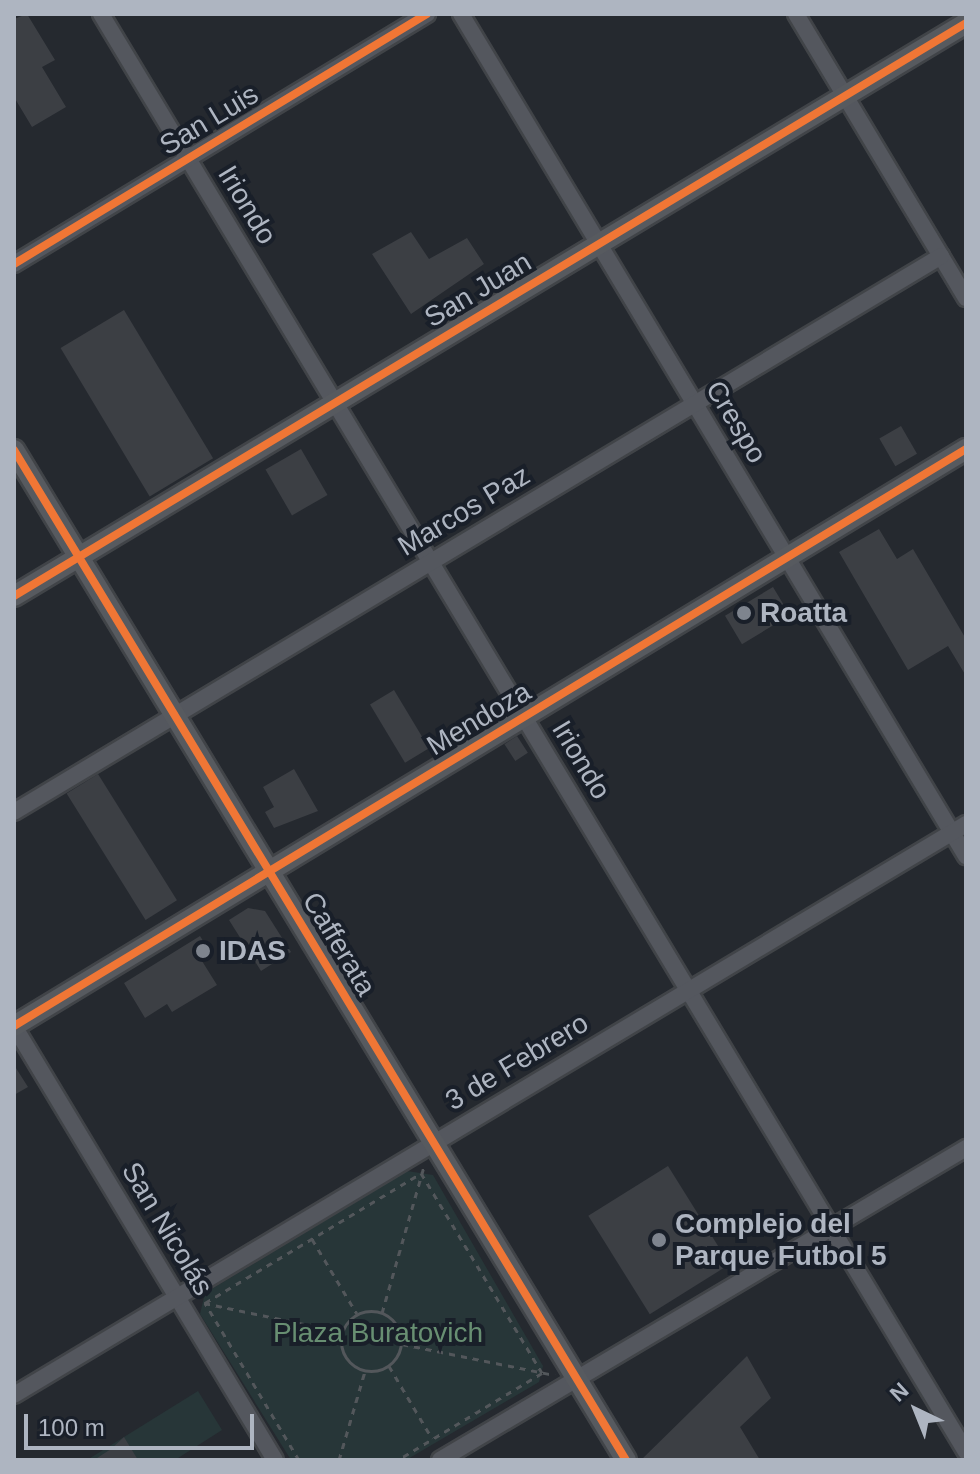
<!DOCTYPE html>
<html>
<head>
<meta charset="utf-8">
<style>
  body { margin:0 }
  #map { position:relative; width:980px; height:1474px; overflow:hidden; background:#25292f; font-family:Helvetica,sans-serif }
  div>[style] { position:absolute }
  .green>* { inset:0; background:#273638 }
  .building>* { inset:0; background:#3c3f44; transform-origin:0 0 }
  .path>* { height:3px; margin-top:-1.5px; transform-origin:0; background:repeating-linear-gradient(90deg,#53575b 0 6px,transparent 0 12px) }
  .path>.ring { margin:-1.5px; padding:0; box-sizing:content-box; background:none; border:3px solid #53575b; border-radius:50% }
  .roads { filter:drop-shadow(2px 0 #414448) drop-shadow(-2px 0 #414448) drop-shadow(0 2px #414448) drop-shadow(0 -2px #414448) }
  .minor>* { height:16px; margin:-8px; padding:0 8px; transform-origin:8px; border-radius:8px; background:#54575e }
  .major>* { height:20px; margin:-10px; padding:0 10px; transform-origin:10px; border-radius:10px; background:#575a5f }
  .cycleway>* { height:8px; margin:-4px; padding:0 4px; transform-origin:4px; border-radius:4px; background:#f07635 }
  .dots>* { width:22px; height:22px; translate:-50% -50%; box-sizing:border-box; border:4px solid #191f29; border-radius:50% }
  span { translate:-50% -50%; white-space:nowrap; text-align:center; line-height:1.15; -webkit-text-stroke:8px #191f29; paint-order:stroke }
  .street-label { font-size:28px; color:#aeb5c1 }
  .poi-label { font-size:28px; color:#aeb5c1; font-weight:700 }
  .left { translate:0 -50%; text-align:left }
  .park-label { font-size:28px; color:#688f72 }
  .frame { position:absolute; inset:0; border:16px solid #aeb5c1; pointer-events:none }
  .north { position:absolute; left:876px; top:1370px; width:80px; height:80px; -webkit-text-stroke:6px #191f29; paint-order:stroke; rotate:317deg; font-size:22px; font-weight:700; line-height:32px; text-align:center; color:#aeb5c1 }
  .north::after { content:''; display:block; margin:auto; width:28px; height:36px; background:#aeb5c1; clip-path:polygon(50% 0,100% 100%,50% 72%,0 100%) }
  .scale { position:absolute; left:24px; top:1414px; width:230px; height:36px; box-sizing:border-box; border:4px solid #aeb5c1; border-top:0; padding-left:10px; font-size:24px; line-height:28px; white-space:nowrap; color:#aeb5c1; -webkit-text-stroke:6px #191f29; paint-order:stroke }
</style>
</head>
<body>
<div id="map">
  <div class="green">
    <div style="clip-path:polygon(407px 1171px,433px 1175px,543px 1366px,539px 1382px,406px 1460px,291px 1460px,200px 1314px,205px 1293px)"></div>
    <div style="clip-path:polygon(198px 1391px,222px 1430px,175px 1460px,87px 1460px)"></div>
  </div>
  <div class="building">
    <div style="clip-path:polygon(27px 14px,55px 60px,42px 67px,66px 107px,32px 127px,14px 97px,14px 19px)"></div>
    <div style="clip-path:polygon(411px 232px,429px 259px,467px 238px,484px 264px,411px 314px,372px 254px)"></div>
    <div style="left:124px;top:310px;width:173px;height:74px;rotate:59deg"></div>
    <div style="left:901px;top:426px;width:32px;height:25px;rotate:60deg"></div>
    <div style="left:301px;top:449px;width:53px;height:41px;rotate:60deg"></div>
    <div style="clip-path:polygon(879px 529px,897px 559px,913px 549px,966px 639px,966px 676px,948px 646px,908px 670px,857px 583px,839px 552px)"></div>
    <div style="left:773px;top:587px;width:33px;height:56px;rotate:59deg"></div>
    <div style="left:394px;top:690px;width:68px;height:28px;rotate:59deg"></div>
    <div style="left:517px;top:736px;width:20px;height:15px;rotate:57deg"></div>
    <div style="clip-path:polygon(294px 769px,318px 811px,274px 828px,265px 812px,274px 807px,263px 787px)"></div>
    <div style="left:98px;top:774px;width:149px;height:37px;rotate:58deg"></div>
    <div style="clip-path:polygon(248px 908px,265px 911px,291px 952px,261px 971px,229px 920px)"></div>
    <div style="clip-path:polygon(200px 936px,212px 955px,202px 961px,217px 985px,172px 1012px,167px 1004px,145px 1018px,124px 983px)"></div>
    <div style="clip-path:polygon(14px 1065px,28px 1087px,14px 1095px)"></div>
    <div style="left:668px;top:1166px;width:116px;height:94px;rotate:58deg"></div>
    <div style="clip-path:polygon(747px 1356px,771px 1398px,740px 1427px,760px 1460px,641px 1460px)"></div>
    <div style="clip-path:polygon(124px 1437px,138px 1460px,94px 1460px,111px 1449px)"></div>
  </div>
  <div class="path">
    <div style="left:312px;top:1239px;width:87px;rotate:59deg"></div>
    <div style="left:204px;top:1303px;width:141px;rotate:11.9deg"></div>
    <div class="ring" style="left:341px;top:1311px;width:57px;height:57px"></div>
    <div style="left:382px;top:1313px;width:152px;rotate:-74deg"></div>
    <div style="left:402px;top:1344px;width:156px;rotate:11.5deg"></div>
    <div style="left:389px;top:1366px;width:84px;rotate:59.2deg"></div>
    <div style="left:299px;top:1460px;width:183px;rotate:-120.9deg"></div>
    <div style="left:205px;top:1303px;width:252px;rotate:-31deg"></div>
    <div style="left:421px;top:1173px;width:234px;rotate:58.8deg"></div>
    <div style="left:542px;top:1373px;width:168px;rotate:148.9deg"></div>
    <div style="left:339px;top:1460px;width:93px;rotate:-73.7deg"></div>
  </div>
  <div class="roads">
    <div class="minor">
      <div style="left:101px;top:14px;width:1678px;rotate:58.97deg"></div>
      <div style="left:461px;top:14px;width:982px;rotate:59.05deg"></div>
      <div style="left:796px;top:14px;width:331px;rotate:59.1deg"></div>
      <div style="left:14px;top:264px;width:483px;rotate:-31.2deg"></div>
      <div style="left:14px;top:812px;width:1081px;rotate:-30.95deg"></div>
      <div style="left:14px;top:1026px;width:506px;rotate:58.98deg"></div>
      <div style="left:14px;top:1395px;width:1110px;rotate:-30.95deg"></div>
      <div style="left:440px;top:1460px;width:612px;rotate:-30.67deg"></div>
    </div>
    <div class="major">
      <div style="left:14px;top:450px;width:1181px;rotate:58.79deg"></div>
      <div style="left:14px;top:596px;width:1111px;rotate:-31.04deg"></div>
      <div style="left:14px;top:1026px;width:1113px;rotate:-31.22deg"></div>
    </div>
  </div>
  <div class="cycleway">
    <div style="left:14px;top:264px;width:483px;rotate:-31.2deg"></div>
    <div style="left:14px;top:450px;width:1181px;rotate:58.79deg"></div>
    <div style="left:14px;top:596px;width:1111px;rotate:-31.04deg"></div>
    <div style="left:14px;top:1026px;width:1113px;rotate:-31.22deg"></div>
  </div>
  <div class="dots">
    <div style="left:744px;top:613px;background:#7e848e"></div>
    <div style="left:203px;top:951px;background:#7e848e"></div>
    <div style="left:659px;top:1240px;background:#7e848e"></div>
  </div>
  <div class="street-label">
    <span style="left:209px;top:120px;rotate:-31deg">San Luis</span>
    <span style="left:247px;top:205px;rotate:59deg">Iriondo</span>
    <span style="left:478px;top:290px;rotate:-31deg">San Juan</span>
    <span style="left:736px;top:422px;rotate:59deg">Crespo</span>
    <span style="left:464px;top:511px;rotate:-31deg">Marcos Paz</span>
    <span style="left:479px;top:719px;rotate:-31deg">Mendoza</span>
    <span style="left:581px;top:760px;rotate:59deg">Iriondo</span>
    <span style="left:339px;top:944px;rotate:59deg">Cafferata</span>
    <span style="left:517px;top:1062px;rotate:-31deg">3 de Febrero</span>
    <span style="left:167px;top:1229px;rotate:59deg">San Nicolás</span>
  </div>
  <div class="poi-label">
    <span class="left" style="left:760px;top:613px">Roatta</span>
    <span class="left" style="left:219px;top:951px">IDAS</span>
    <span class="left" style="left:675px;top:1240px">Complejo del<br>Parque Futbol 5</span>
  </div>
  <div class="park-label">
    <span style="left:378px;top:1333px">Plaza Buratovich</span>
  </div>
  <div class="frame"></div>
  <div class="north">N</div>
  <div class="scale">100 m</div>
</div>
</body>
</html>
